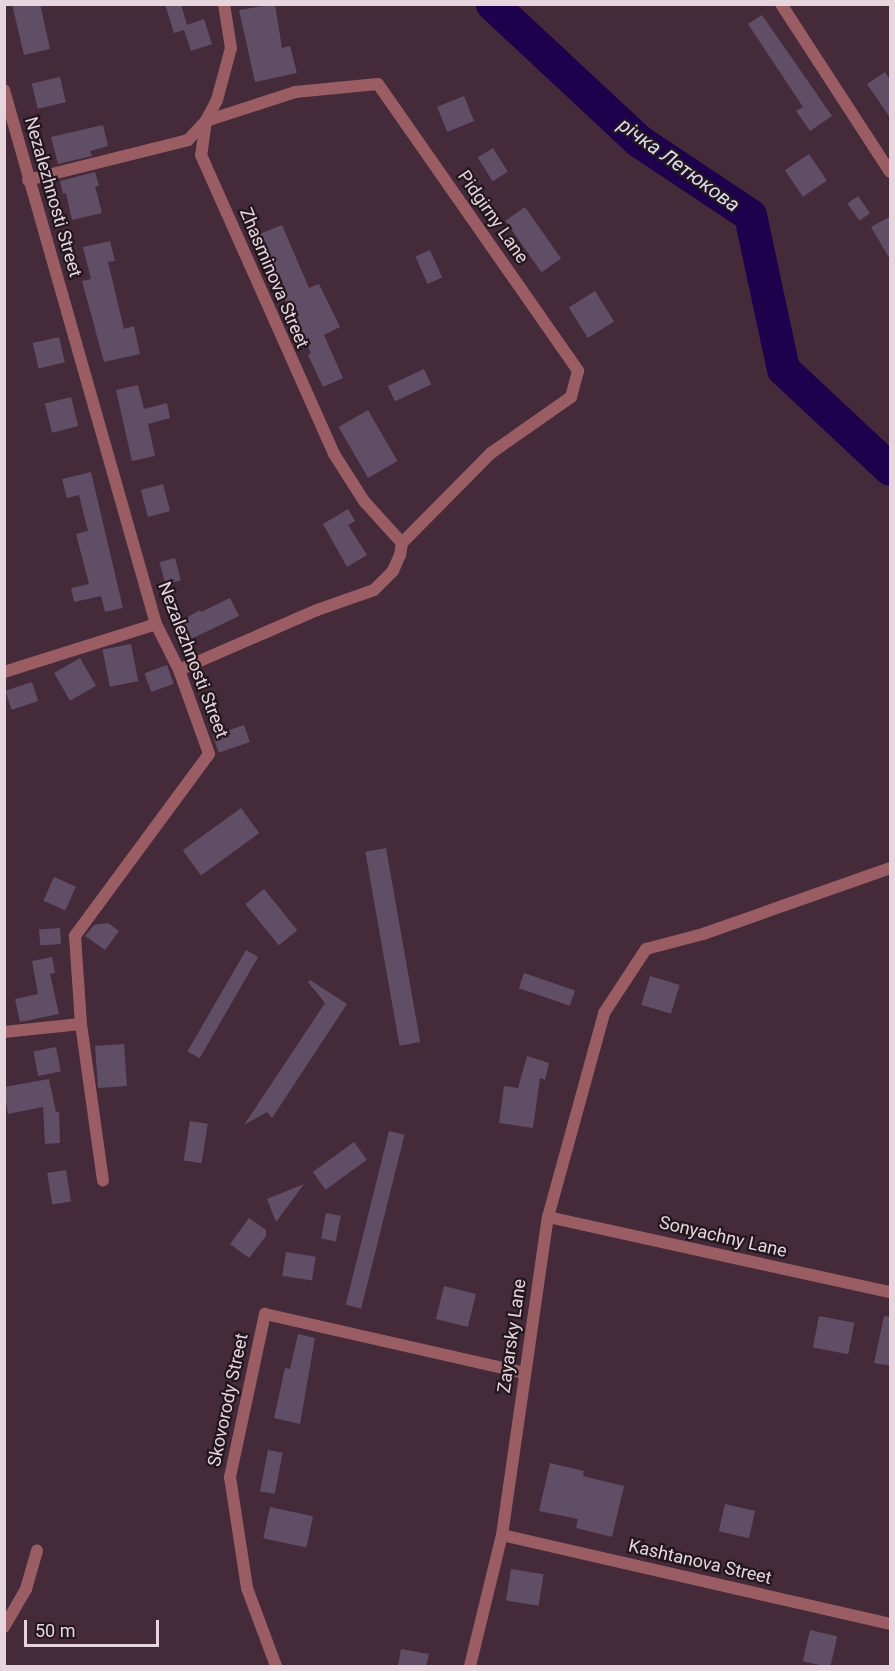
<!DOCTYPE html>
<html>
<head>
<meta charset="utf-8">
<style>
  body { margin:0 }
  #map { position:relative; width:895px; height:1671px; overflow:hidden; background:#452a39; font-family:Roboto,sans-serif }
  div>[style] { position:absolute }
  .river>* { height:33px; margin:-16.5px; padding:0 16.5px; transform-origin:16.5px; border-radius:16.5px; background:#1d014c }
  .building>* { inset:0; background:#604e67; transform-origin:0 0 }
  .street>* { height:12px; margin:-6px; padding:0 6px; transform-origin:6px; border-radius:6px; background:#9a5d64 }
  span { translate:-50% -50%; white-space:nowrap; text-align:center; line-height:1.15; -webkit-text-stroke:4.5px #23171e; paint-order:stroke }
  .street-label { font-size:18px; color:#e7d5de }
  .water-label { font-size:20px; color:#dddcf2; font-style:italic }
  .frame { position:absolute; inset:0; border:6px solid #e7d5de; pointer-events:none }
  .scale { position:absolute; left:24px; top:1620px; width:135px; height:27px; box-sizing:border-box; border:3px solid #e7d5de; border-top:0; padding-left:8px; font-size:18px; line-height:21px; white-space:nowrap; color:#e7d5de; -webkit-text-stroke:4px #23171e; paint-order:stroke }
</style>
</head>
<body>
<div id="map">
  <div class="river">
    <div style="left:492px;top:4px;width:201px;rotate:43deg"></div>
    <div style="left:639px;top:141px;width:133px;rotate:33.7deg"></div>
    <div style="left:750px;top:215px;width:157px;rotate:77.9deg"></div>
    <div style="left:783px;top:369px;width:146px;rotate:43.1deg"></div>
  </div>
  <div class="building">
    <div style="clip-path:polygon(12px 4px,40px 4px,50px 49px,24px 55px)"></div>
    <div style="clip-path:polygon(165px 4px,181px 4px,187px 25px,204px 19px,212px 44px,191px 51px,184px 30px,174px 33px)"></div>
    <div style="clip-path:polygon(275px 4px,282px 48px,290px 46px,297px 73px,255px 82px,239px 10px)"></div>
    <div style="clip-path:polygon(762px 15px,832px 116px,810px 131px,796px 111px,803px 107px,748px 24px)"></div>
    <div style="clip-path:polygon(885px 72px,891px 81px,891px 119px,867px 84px)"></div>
    <div style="left:60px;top:77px;width:26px;height:29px;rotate:77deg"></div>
    <div style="left:464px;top:96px;width:27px;height:29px;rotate:68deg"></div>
    <div style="clip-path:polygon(103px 125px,108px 146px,90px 151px,92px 156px,58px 164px,51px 137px)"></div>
    <div style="left:493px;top:148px;width:28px;height:18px;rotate:58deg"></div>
    <div style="left:809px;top:154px;width:32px;height:29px;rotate:56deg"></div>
    <div style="clip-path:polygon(95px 172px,99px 186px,95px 186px,102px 213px,72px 220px,66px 193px,63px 194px,60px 181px)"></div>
    <div style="left:858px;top:196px;width:21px;height:13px;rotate:55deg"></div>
    <div style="left:525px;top:207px;width:63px;height:24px;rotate:55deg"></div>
    <div style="clip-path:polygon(891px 216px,891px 261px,871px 227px)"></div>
    <div style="clip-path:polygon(282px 225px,309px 288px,319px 284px,340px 327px,324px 335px,343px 378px,323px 387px,308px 355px,311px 353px,272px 273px,257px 235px)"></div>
    <div style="clip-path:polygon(110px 241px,115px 261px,108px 262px,124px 329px,134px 326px,140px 354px,104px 362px,82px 281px,91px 279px,83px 247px)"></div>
    <div style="left:430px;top:250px;width:30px;height:16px;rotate:66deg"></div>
    <div style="left:595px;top:291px;width:36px;height:31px;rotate:58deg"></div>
    <div style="left:59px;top:337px;width:26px;height:27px;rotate:77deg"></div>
    <div style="left:424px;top:369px;width:17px;height:40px;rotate:65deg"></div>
    <div style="clip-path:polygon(138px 385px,144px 409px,167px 403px,170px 418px,148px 424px,155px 456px,132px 461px,116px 390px)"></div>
    <div style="left:71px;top:397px;width:30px;height:27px;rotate:76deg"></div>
    <div style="left:368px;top:410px;width:59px;height:34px;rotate:60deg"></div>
    <div style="clip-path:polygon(91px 472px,123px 608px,105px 612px,101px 596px,74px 602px,71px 588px,89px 584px,76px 534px,88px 531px,79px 495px,67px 498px,62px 479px)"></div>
    <div style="left:163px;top:484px;width:28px;height:23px;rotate:75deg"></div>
    <div style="clip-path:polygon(348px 509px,355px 521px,348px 525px,367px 555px,347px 567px,323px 524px)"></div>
    <div style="left:175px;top:558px;width:23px;height:16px;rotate:75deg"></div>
    <div style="clip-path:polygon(230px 598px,239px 616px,189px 640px,179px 622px,200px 610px,201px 612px)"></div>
    <div style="left:131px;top:644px;width:38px;height:29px;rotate:79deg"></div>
    <div style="left:80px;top:658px;width:32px;height:30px;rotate:60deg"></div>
    <div style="left:167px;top:665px;width:20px;height:24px;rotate:70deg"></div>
    <div style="left:32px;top:682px;width:20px;height:28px;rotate:72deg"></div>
    <div style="left:244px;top:725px;width:18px;height:33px;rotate:71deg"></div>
    <div style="left:241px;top:808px;width:31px;height:72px;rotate:54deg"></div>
    <div style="left:386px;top:848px;width:197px;height:21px;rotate:80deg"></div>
    <div style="left:54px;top:877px;width:24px;height:26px;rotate:24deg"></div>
    <div style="left:264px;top:889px;width:53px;height:24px;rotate:51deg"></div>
    <div style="clip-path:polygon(108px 923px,119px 931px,105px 950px,85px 936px,94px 925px)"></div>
    <div style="left:60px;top:928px;width:16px;height:21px;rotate:86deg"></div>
    <div style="left:246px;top:950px;width:14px;height:117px;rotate:30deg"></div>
    <div style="clip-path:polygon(52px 957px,55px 973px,50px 974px,59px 1014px,20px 1022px,15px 999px,38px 994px,32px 961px)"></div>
    <div style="left:524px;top:973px;width:54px;height:16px;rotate:19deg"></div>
    <div style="left:650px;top:976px;width:31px;height:30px;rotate:17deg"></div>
    <div style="clip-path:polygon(310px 980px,347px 1004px,272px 1118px,267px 1112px,244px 1125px,325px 1003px,308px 982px)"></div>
    <div style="left:124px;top:1044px;width:42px;height:29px;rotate:86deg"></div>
    <div style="left:56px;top:1047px;width:25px;height:23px;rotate:79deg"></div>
    <div style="clip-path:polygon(527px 1056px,549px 1063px,545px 1080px,540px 1078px,533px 1128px,499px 1123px,504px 1086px,518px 1088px)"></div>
    <div style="clip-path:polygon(49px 1079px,56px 1112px,59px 1112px,60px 1143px,45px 1144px,43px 1107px,8px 1114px,4px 1087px)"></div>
    <div style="left:190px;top:1121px;width:18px;height:40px;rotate:9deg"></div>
    <div style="left:389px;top:1131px;width:16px;height:179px;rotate:14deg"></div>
    <div style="left:354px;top:1142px;width:22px;height:51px;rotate:54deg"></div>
    <div style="left:66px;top:1170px;width:32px;height:19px;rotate:81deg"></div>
    <div style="clip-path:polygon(304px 1184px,276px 1222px,267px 1199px)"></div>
    <div style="left:326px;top:1213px;width:15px;height:26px;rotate:11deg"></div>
    <div style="clip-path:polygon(249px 1218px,266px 1230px,266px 1236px,249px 1258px,230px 1244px)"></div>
    <div style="left:286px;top:1252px;width:30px;height:24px;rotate:9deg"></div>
    <div style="left:444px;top:1286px;width:33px;height:34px;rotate:14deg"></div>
    <div style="left:819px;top:1316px;width:36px;height:32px;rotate:11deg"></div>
    <div style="clip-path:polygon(884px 1316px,891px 1317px,891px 1366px,874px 1363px)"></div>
    <div style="clip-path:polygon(298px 1334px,315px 1338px,300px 1424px,274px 1418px,285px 1368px,290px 1369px)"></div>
    <div style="left:268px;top:1450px;width:15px;height:42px;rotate:11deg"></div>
    <div style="clip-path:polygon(550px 1463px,584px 1471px,583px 1476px,624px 1486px,612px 1537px,576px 1528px,578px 1519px,539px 1511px)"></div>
    <div style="left:725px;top:1504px;width:31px;height:28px;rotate:13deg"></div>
    <div style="left:270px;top:1507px;width:44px;height:32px;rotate:12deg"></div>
    <div style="left:511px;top:1569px;width:33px;height:32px;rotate:9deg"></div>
    <div style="left:810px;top:1630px;width:28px;height:32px;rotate:13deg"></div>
    <div style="clip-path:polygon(401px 1649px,429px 1654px,426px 1666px,398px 1666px)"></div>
  </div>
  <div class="street">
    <div style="left:224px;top:4px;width:45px;rotate:81deg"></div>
    <div style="left:231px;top:48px;width:54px;rotate:105.1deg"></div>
    <div style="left:217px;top:100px;width:24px;rotate:118deg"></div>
    <div style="left:206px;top:121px;width:34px;rotate:98deg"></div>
    <div style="left:201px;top:155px;width:327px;rotate:66deg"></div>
    <div style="left:334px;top:454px;width:56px;rotate:57.4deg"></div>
    <div style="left:364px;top:501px;width:57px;rotate:47.9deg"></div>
    <div style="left:781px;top:4px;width:200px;rotate:57deg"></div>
    <div style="left:4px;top:90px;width:555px;rotate:74.11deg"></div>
    <div style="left:156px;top:624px;width:51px;rotate:63.4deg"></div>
    <div style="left:179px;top:670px;width:89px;rotate:70.3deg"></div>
    <div style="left:209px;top:754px;width:226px;rotate:126.4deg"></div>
    <div style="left:75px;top:936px;width:88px;rotate:86.1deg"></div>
    <div style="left:81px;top:1024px;width:158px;rotate:82deg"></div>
    <div style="left:28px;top:180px;width:165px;rotate:-14deg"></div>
    <div style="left:188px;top:140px;width:26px;rotate:-47deg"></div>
    <div style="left:206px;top:121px;width:94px;rotate:-18deg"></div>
    <div style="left:295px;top:92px;width:83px;rotate:-5.5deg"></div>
    <div style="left:378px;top:84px;width:350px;rotate:55.1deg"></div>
    <div style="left:578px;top:371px;width:27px;rotate:105deg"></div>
    <div style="left:571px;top:397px;width:98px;rotate:145deg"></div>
    <div style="left:491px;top:453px;width:127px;rotate:134.7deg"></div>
    <div style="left:402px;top:543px;width:12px;rotate:99deg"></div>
    <div style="left:400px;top:555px;width:17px;rotate:114deg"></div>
    <div style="left:393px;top:571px;width:27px;rotate:135deg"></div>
    <div style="left:374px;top:590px;width:60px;rotate:160.7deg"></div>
    <div style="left:317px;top:610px;width:150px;rotate:156.5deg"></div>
    <div style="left:4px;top:672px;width:159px;rotate:-17.5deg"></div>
    <div style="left:4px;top:1032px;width:77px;rotate:-5.9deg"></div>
    <div style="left:548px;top:1217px;width:350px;rotate:12.4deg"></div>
    <div style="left:502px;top:1535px;width:398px;rotate:12.9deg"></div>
    <div style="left:4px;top:1627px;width:44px;rotate:-59.9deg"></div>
    <div style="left:26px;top:1589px;width:40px;rotate:-74deg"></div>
    <div style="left:276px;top:1666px;width:83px;rotate:-110.4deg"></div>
    <div style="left:247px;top:1588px;width:112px;rotate:-98.7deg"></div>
    <div style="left:230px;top:1477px;width:167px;rotate:-77.9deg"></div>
    <div style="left:265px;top:1314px;width:266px;rotate:12.8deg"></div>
    <div style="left:470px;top:1666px;width:135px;rotate:-76.3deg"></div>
    <div style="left:502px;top:1535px;width:321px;rotate:-81.8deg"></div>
    <div style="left:548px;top:1217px;width:212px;rotate:-74.6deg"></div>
    <div style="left:604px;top:1013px;width:77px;rotate:-56.7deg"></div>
    <div style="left:646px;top:949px;width:59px;rotate:-14.7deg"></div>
    <div style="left:703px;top:934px;width:198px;rotate:-19.4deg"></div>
  </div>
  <div class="street-label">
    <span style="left:53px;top:197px;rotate:74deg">Nezalezhnosti Street</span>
    <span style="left:493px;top:217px;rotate:55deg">Pidgirny Lane</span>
    <span style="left:274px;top:278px;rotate:67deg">Zhasminova Street</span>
    <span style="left:193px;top:660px;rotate:69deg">Nezalezhnosti Street</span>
    <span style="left:723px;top:1237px;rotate:13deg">Sonyachny Lane</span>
    <span style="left:512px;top:1336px;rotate:-82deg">Zayarsky Lane</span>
    <span style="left:228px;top:1400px;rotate:-78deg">Skovorody Street</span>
    <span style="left:700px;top:1562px;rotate:13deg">Kashtanova Street</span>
  </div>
  <div class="water-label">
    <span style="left:679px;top:165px;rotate:36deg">річка Летюкова</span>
  </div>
  <div class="frame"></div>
  <div class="scale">50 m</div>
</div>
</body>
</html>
